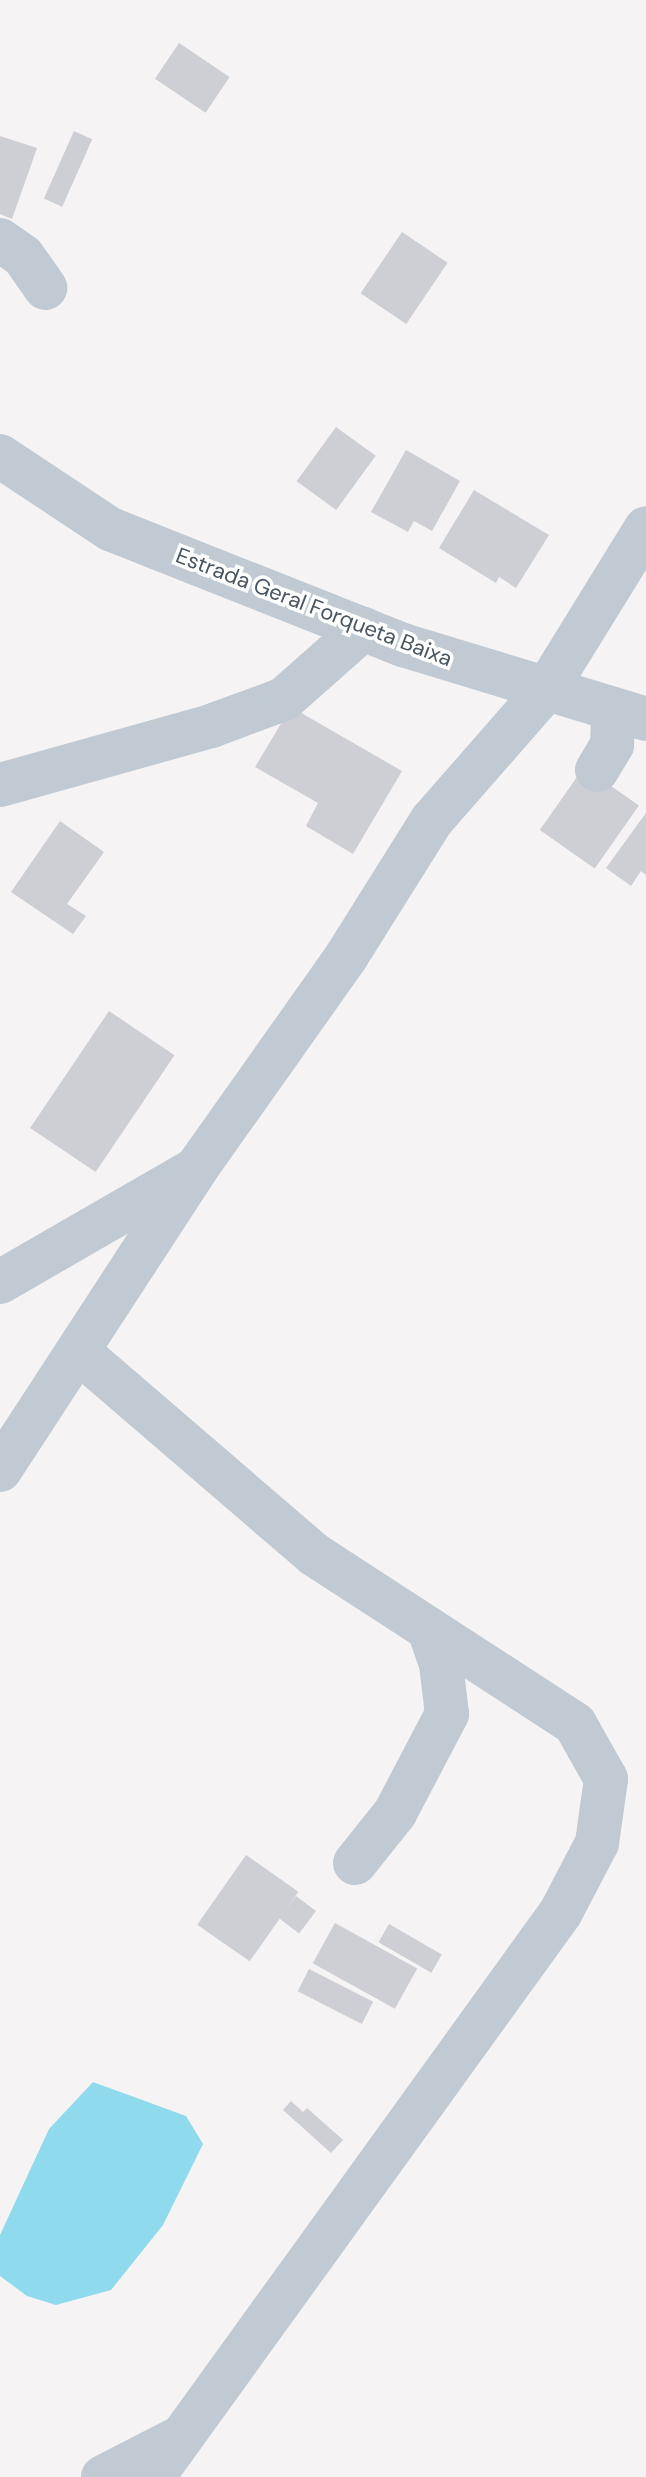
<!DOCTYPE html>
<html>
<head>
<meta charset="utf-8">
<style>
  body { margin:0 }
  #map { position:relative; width:646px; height:2477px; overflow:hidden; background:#f5f3f3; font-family:"DM Sans",sans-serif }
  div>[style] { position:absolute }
  .water>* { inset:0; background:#90daee }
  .building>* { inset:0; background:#cdcfd5; transform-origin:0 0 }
  .minor>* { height:44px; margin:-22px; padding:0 22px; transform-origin:22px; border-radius:22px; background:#c1cad2 }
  span { translate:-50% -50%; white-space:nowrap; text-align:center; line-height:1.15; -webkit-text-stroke:7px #fff; paint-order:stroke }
  .street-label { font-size:22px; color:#4a5661 }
</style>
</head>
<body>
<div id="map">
  <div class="water">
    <div style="clip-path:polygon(93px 2082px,186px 2116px,203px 2144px,163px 2225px,111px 2290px,56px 2305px,27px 2296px,0 2276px,0 2235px,49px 2129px)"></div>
  </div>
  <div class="building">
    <div style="left:179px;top:43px;width:61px;height:43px;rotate:34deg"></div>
    <div style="left:74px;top:131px;width:20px;height:74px;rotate:24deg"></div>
    <div style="clip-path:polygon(0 136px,37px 148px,12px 219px,0 214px)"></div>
    <div style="left:402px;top:232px;width:55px;height:74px;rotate:34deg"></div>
    <div style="left:336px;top:427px;width:49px;height:67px;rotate:36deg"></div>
    <div style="clip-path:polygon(406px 450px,460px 481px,432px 531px,414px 521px,408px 532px,371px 512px)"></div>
    <div style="clip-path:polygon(474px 490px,549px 535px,516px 588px,499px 577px,496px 583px,439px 548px)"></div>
    <div style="clip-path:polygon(291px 707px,402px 771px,353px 854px,306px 826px,318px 803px,255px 767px)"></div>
    <div style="left:584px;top:767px;width:67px;height:77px;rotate:35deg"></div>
    <div style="clip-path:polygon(646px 813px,646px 875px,641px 871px,631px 886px,606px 868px)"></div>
    <div style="clip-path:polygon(60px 821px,104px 852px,67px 904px,86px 916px,73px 934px,11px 892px)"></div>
    <div style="left:109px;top:1011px;width:79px;height:141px;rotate:34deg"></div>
    <div style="left:246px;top:1855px;width:64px;height:85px;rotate:35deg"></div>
    <div style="left:296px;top:1896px;width:25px;height:28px;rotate:37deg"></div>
    <div style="left:335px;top:1923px;width:94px;height:46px;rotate:29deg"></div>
    <div style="left:389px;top:1924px;width:61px;height:21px;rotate:30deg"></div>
    <div style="left:309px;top:1969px;width:72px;height:25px;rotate:27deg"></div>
    <div style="clip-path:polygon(291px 2101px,303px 2112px,307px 2108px,343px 2140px,331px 2153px,283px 2110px)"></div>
  </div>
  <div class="minor">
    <div style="left:0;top:240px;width:28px;rotate:35deg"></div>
    <div style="left:23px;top:256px;width:39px;rotate:55deg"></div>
    <div style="left:0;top:456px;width:132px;rotate:33.6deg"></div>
    <div style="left:110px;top:529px;width:315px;rotate:21.6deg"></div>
    <div style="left:403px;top:645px;width:254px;rotate:16.9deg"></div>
    <div style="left:597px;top:770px;width:29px;rotate:-59deg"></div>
    <div style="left:612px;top:745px;width:33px;rotate:-88deg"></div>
    <div style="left:0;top:785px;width:219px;rotate:-15.6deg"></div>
    <div style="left:211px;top:726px;width:78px;rotate:-20.3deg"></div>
    <div style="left:284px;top:699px;width:106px;rotate:-41.5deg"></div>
    <div style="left:0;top:1282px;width:222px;rotate:-30deg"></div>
    <div style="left:80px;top:1353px;width:310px;rotate:40.7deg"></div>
    <div style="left:315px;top:1555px;width:310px;rotate:33deg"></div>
    <div style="left:575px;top:1724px;width:63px;rotate:60.6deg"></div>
    <div style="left:606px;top:1779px;width:65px;rotate:98deg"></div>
    <div style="left:597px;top:1843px;width:78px;rotate:117.6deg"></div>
    <div style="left:561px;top:1912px;width:697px;rotate:125.83deg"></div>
    <div style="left:0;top:1470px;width:359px;rotate:-56.9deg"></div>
    <div style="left:196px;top:1169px;width:260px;rotate:-54.7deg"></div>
    <div style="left:346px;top:957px;width:162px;rotate:-57.9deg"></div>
    <div style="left:432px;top:820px;width:173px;rotate:-48.8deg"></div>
    <div style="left:546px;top:690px;width:190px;rotate:-58.3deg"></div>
    <div style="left:355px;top:1863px;width:64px;rotate:-51.3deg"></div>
    <div style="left:395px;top:1813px;width:112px;rotate:-62.3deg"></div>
    <div style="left:447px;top:1714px;width:50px;rotate:-96.8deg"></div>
    <div style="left:441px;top:1664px;width:37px;rotate:-109deg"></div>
    <div style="left:103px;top:2477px;width:81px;rotate:-27.2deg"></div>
  </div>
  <div class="street-label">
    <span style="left:314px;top:607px;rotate:21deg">Estrada Geral Forqueta Baixa</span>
  </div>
</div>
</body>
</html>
